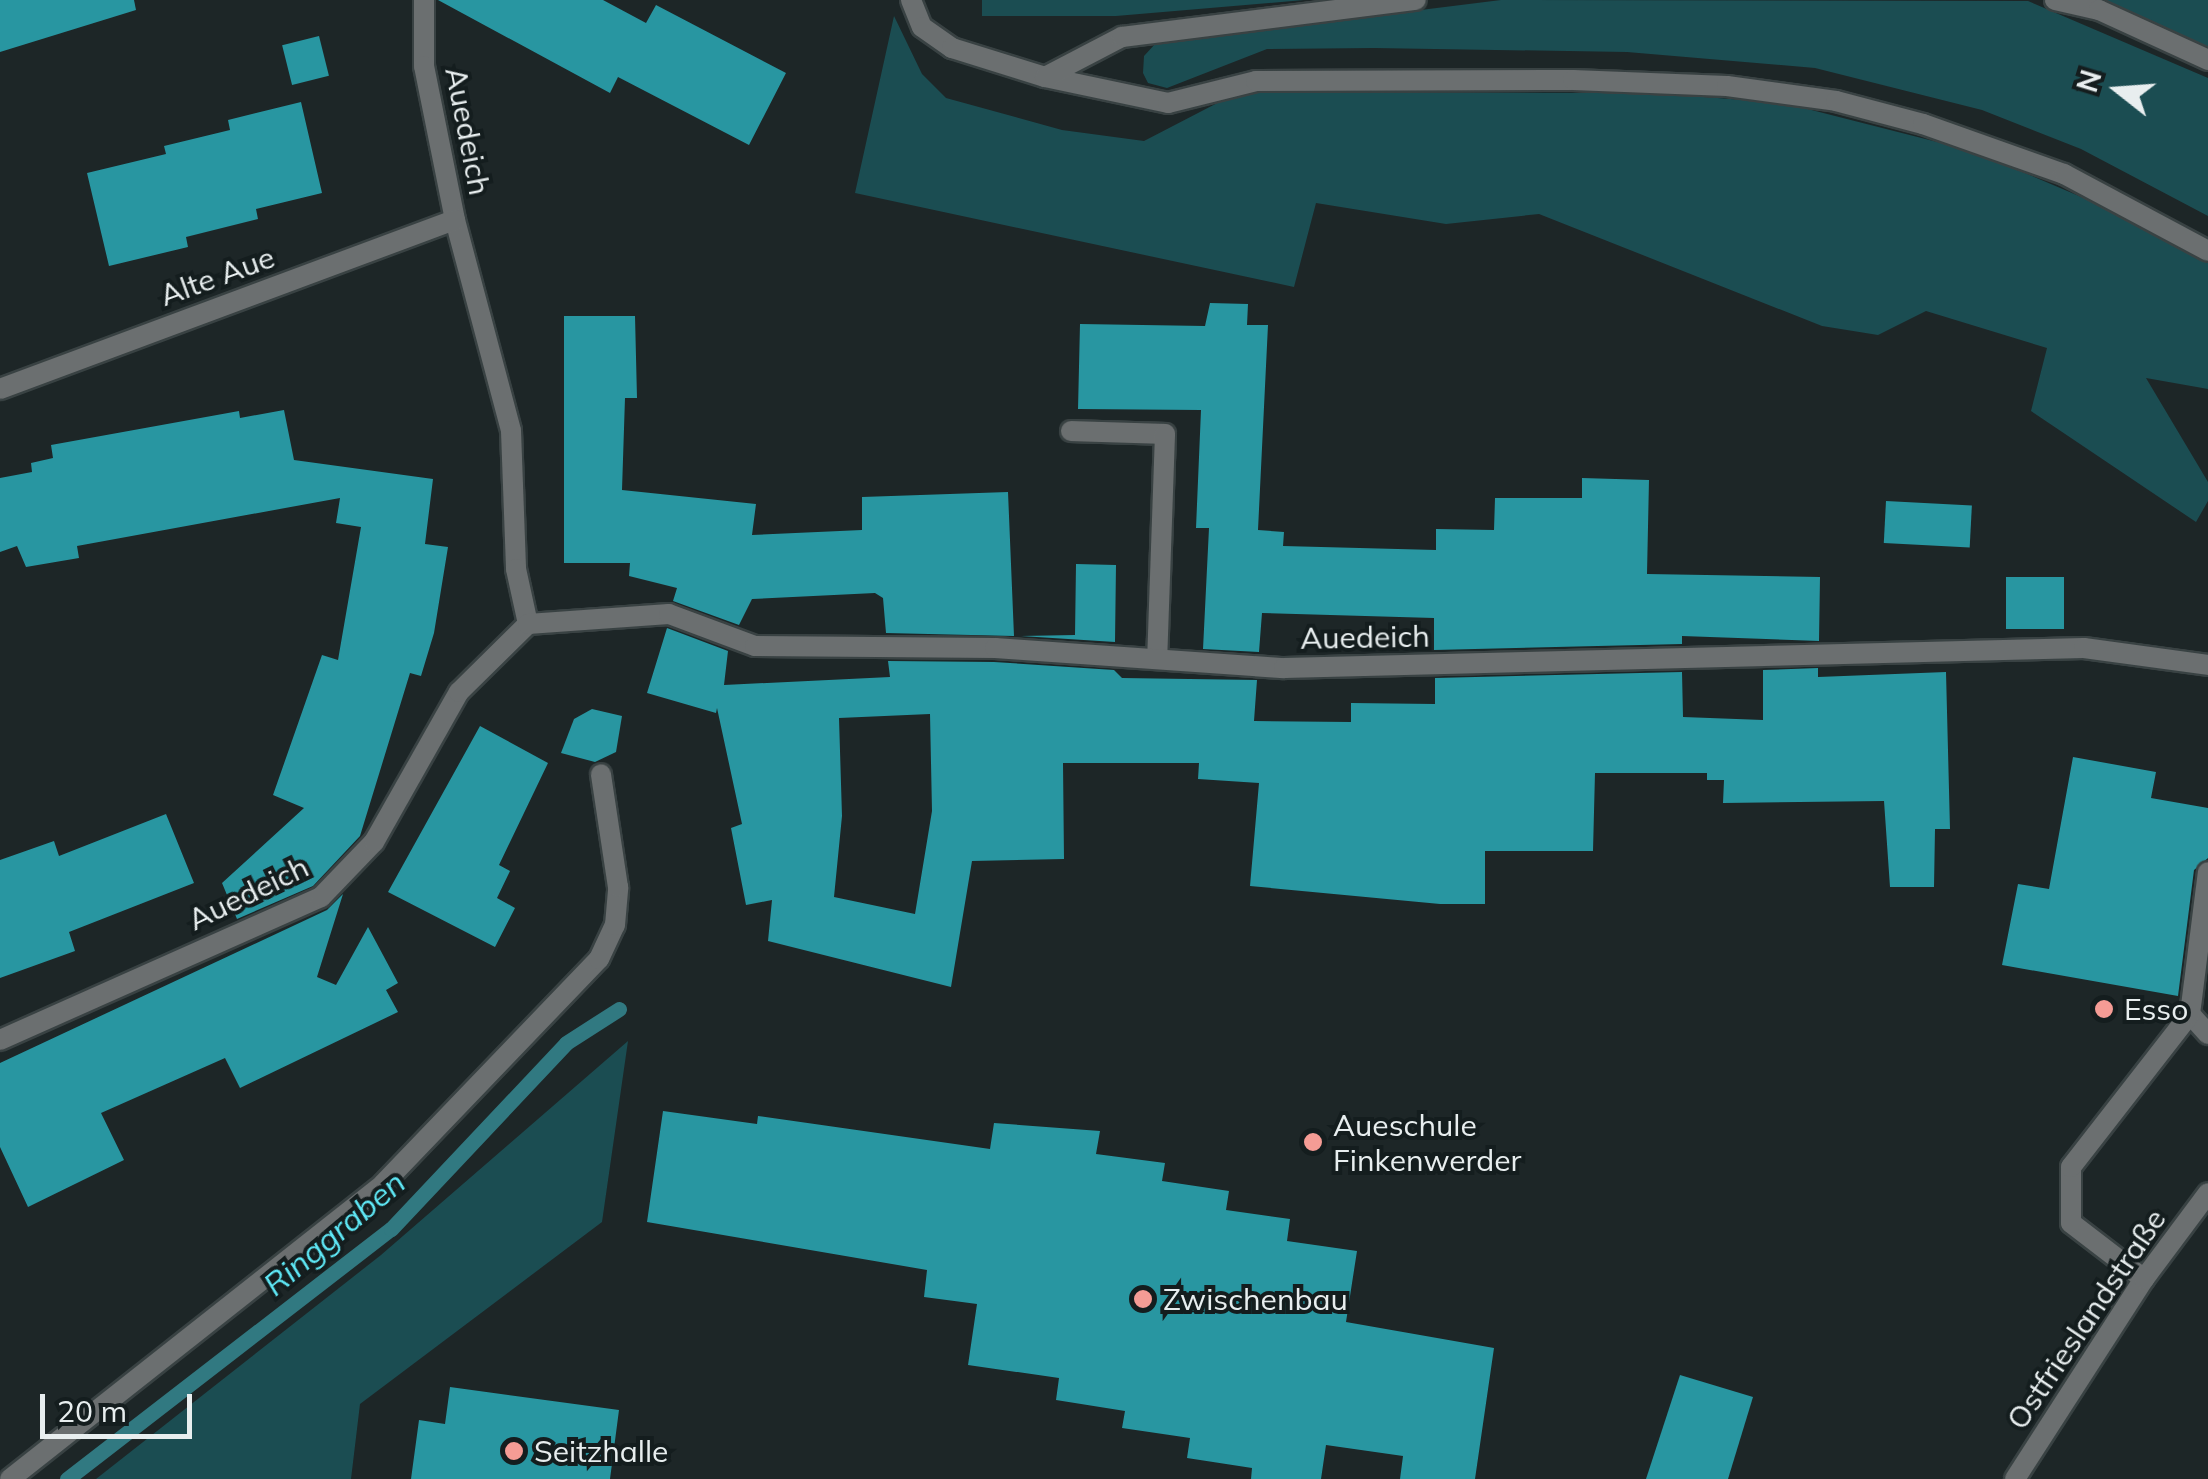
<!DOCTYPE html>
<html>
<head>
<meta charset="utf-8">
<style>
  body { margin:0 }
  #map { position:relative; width:2208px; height:1479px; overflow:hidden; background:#1d2627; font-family:Mulish,sans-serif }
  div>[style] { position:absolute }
  .green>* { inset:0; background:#1b4d52 }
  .stream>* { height:15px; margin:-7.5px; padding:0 7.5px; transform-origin:7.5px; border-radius:7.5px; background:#317981 }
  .building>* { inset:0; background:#2896a1; transform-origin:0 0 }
  .roads { filter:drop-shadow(2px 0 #394243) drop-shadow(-2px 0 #394243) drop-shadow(0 2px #394243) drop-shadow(0 -2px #394243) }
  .service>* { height:20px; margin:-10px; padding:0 10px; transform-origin:10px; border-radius:10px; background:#6b6f70 }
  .minor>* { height:20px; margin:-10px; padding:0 10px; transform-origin:10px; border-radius:10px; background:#6b6f70 }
  .tertiary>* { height:20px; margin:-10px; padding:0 10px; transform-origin:10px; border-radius:10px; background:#6b6f70 }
  .dots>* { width:28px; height:28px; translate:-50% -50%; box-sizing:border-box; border:5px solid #141d1e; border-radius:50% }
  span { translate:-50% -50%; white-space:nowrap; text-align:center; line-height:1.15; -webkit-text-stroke:8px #141d1e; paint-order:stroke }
  .street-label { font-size:30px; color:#e8eeef }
  .poi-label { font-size:30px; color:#e8eeef }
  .left { translate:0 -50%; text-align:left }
  .water-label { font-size:32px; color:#5fe9f7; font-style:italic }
  .north { position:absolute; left:2068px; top:40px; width:100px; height:100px; -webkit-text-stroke:8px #141d1e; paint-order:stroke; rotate:287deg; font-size:28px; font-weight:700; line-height:40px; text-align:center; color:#e8eeef }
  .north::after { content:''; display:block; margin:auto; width:35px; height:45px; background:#e8eeef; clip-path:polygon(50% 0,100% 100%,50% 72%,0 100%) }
  .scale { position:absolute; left:40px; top:1394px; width:152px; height:45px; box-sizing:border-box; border:5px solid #e8eeef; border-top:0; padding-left:12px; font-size:30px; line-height:35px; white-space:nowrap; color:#e8eeef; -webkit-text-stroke:8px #141d1e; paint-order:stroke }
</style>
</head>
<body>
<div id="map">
  <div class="green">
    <div style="clip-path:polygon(982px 0,1304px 0,1116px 16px,982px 16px)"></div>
    <div style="clip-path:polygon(1501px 0,2028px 1px,2208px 78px,2208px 216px,2081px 149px,1982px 110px,1815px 68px,1627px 52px,1374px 48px,1267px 49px,1167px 88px,1148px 83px,1143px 73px,1144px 56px,1156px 43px)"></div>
    <div style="clip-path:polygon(2096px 0,2208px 0,2208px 51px,2181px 36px)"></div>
    <div style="clip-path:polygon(894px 16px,922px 74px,946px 98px,1062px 130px,1144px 141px,1225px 99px,1262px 92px,1651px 93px,1784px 103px,1949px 145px,2025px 173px,2119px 213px,2208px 263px,2208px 389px,2146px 378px,2208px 482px,2208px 501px,2196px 522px,2031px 411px,2047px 348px,1926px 311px,1878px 335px,1822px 326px,1539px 214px,1446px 224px,1316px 203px,1294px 287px,855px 193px)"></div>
    <div style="clip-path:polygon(628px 1041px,602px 1222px,360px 1404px,351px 1479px,96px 1479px,381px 1255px)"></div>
  </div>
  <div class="stream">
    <div style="left:67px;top:1479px;width:409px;rotate:-37.7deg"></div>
    <div style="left:391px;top:1229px;width:255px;rotate:-46.7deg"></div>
    <div style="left:566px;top:1043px;width:63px;rotate:-32.7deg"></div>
  </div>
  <div class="building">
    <div style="clip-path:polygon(0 0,134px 0,136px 10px,0 52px)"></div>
    <div style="clip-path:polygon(438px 0,603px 0,646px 23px,656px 5px,786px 73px,749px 145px,618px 77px,610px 93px)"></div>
    <div style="left:319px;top:36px;width:41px;height:38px;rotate:76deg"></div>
    <div style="clip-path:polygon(301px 102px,322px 193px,256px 209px,258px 219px,186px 237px,188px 247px,109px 266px,87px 173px,166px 154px,164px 146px,230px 130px,228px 120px)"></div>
    <div style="clip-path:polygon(1210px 303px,1248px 304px,1247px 325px,1268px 325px,1258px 530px,1284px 532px,1283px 546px,1436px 550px,1436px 529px,1494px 530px,1495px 498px,1582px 498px,1582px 478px,1649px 480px,1647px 574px,1820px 577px,1819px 641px,1682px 636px,1682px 644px,1434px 650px,1434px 618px,1262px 613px,1259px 652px,1203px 649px,1209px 528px,1196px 528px,1201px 410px,1078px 409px,1080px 324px,1205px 326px)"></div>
    <div style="clip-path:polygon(564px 316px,635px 316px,637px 398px,625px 398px,622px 490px,756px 504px,752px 535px,862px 530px,862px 497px,1008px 492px,1014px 636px,886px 633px,883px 598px,875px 593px,752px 599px,739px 625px,673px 601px,677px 588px,629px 576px,630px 563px,564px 563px)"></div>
    <div style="clip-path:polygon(284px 410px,294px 460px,433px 479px,425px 544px,448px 547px,434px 633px,421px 676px,410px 673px,360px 836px,313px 886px,237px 919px,222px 883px,304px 808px,273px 795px,322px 655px,338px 660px,361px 527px,336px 523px,340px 498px,77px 546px,79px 558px,26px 567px,17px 546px,0 552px,0 478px,32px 472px,31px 463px,53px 458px,51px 445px,239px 411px,240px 418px)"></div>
    <div style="left:1886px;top:501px;width:86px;height:42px;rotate:3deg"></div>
    <div style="clip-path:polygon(1076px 564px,1116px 565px,1115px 642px,1021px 636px,1075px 635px)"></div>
    <div style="left:2006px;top:577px;width:58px;height:52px"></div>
    <div style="clip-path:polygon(evenodd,667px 628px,728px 651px,724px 685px,890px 677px,888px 661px,994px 662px,1114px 670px,1122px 678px,1257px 680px,1254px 721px,1351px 722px,1351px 703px,1435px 704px,1435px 678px,1682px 672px,1683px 717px,1763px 720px,1763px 670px,1818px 668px,1818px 677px,1946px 672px,1950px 829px,1935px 829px,1934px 887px,1890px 887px,1884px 801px,1723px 803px,1724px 780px,1707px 780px,1707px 773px,1595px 773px,1593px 851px,1485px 851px,1485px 904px,1440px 904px,1250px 886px,1259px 783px,1198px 779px,1199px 763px,1063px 763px,1064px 859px,972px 861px,951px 987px,768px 941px,772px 900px,746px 905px,731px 828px,742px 824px,717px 708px,716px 713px,647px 693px,667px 628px,930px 714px,932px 811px,915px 914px,834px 897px,842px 816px,839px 718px,930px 714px)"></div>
    <div style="clip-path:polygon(592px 709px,622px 716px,616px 752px,595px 762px,561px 753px,574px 719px)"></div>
    <div style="clip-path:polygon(480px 726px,548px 763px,499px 865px,510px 871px,497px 898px,515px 908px,495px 947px,388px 892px)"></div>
    <div style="clip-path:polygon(2073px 757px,2156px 772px,2151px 798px,2208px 808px,2208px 858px,2194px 870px,2178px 996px,2002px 965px,2018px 884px,2049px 889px)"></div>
    <div style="clip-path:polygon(166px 814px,194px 883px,69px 932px,75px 951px,0 978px,0 860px,54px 841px,59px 856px)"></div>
    <div style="clip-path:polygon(343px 894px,317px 977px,336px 985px,368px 927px,398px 983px,386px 990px,398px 1012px,240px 1088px,225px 1058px,101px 1113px,124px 1160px,28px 1207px,0 1147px,0 1063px,327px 910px)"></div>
    <div style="clip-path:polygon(663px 1111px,757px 1124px,758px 1116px,990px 1149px,994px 1123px,1100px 1131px,1096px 1154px,1165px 1163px,1162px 1181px,1229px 1191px,1226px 1210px,1290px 1219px,1287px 1241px,1357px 1251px,1346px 1322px,1494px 1348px,1475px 1479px,1400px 1479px,1403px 1456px,1326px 1445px,1321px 1479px,1251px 1479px,1252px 1468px,1187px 1458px,1190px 1438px,1122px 1428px,1125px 1411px,1056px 1400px,1059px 1378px,968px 1365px,977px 1304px,924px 1297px,927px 1270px,647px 1222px)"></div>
    <div style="clip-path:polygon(1680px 1375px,1753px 1397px,1728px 1479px,1646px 1479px)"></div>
    <div style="clip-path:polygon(450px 1387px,619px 1410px,610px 1479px,411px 1479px,419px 1420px,445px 1424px)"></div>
  </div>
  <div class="roads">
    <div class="service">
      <div style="left:911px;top:0;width:29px;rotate:68deg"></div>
      <div style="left:922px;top:27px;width:37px;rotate:35deg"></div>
      <div style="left:952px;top:48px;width:97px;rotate:17.3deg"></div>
      <div style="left:1045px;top:77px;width:126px;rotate:11.9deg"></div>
      <div style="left:1168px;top:103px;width:91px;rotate:-14deg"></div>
      <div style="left:1256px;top:81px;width:317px;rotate:-0.2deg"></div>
      <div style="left:1573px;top:80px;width:154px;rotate:2.2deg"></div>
      <div style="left:1727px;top:86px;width:110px;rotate:7.8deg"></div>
      <div style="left:1836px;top:101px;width:90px;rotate:14.8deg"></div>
      <div style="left:1923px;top:124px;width:150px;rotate:19.5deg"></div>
      <div style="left:2064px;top:174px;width:163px;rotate:28.1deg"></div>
      <div style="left:2055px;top:0;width:45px;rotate:12.8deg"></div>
      <div style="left:2099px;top:10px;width:120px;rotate:24.6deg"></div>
      <div style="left:1045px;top:77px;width:87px;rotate:-27.5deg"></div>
      <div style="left:1122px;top:37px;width:296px;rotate:-7.2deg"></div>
      <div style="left:1071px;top:431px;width:94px;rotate:1.8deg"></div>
      <div style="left:1165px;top:434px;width:225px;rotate:92deg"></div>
      <div style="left:2190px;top:1014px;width:27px;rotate:48deg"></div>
      <div style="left:2144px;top:1279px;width:92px;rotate:-142.5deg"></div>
      <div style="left:2071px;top:1223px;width:56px;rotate:-90deg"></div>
      <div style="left:2071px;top:1167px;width:194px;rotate:-52.1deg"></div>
      <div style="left:2190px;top:1014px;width:143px;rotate:-82.8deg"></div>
      <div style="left:10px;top:1479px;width:476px;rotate:-38.3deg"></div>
      <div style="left:383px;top:1184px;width:312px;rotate:-46.2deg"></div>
      <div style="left:599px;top:959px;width:38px;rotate:-65deg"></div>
      <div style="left:615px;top:925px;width:38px;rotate:-85deg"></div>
      <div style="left:618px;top:887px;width:114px;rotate:-98.6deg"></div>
    </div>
    <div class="minor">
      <div style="left:424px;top:0;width:66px;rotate:90deg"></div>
      <div style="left:424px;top:66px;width:157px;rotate:78.6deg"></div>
      <div style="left:455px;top:220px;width:218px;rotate:75.1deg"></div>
      <div style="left:511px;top:431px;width:138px;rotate:87.9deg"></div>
      <div style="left:516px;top:569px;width:56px;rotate:77.7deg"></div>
      <div style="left:0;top:389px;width:485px;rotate:-20.4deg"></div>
      <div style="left:0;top:1040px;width:351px;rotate:-24deg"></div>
      <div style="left:321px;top:897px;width:76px;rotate:-46.1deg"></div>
      <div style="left:374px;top:842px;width:172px;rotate:-60.5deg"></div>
      <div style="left:459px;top:692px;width:97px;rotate:-44.6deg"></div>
      <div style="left:528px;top:624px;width:141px;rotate:-4.1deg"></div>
      <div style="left:669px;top:614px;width:92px;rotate:20.4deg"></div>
      <div style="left:755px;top:646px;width:240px;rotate:0.5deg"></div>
      <div style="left:995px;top:648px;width:290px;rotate:4deg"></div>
      <div style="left:1284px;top:668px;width:800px;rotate:-1.43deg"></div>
      <div style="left:2084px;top:648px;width:125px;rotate:7.8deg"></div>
    </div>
    <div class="tertiary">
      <div style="left:2015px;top:1479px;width:238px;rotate:-57.2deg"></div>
      <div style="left:2144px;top:1279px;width:107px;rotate:-53.3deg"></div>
    </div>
  </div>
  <div class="dots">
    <div style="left:2104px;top:1009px;background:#f59c95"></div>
    <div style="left:1313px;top:1142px;background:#f59c95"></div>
    <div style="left:1143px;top:1299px;background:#f59c95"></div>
    <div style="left:514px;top:1451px;background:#f59c95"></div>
  </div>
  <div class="street-label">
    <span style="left:468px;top:131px;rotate:79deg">Auedeich</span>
    <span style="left:217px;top:276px;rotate:-20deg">Alte Aue</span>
    <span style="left:1365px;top:637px;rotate:-1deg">Auedeich</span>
    <span style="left:248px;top:893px;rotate:-26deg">Auedeich</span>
    <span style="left:2086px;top:1319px;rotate:-56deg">Ostfrieslandstraße</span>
  </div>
  <div class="poi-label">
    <span class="left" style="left:2124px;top:1009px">Esso</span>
    <span class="left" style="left:1333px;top:1142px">Aueschule<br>Finkenwerder</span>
    <span class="left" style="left:1163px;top:1299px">Zwischenbau</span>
    <span class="left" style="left:534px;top:1451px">Seitzhalle</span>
  </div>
  <div class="water-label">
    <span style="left:334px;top:1233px;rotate:-40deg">Ringgraben</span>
  </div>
  <div class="north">N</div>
  <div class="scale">20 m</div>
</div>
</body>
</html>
